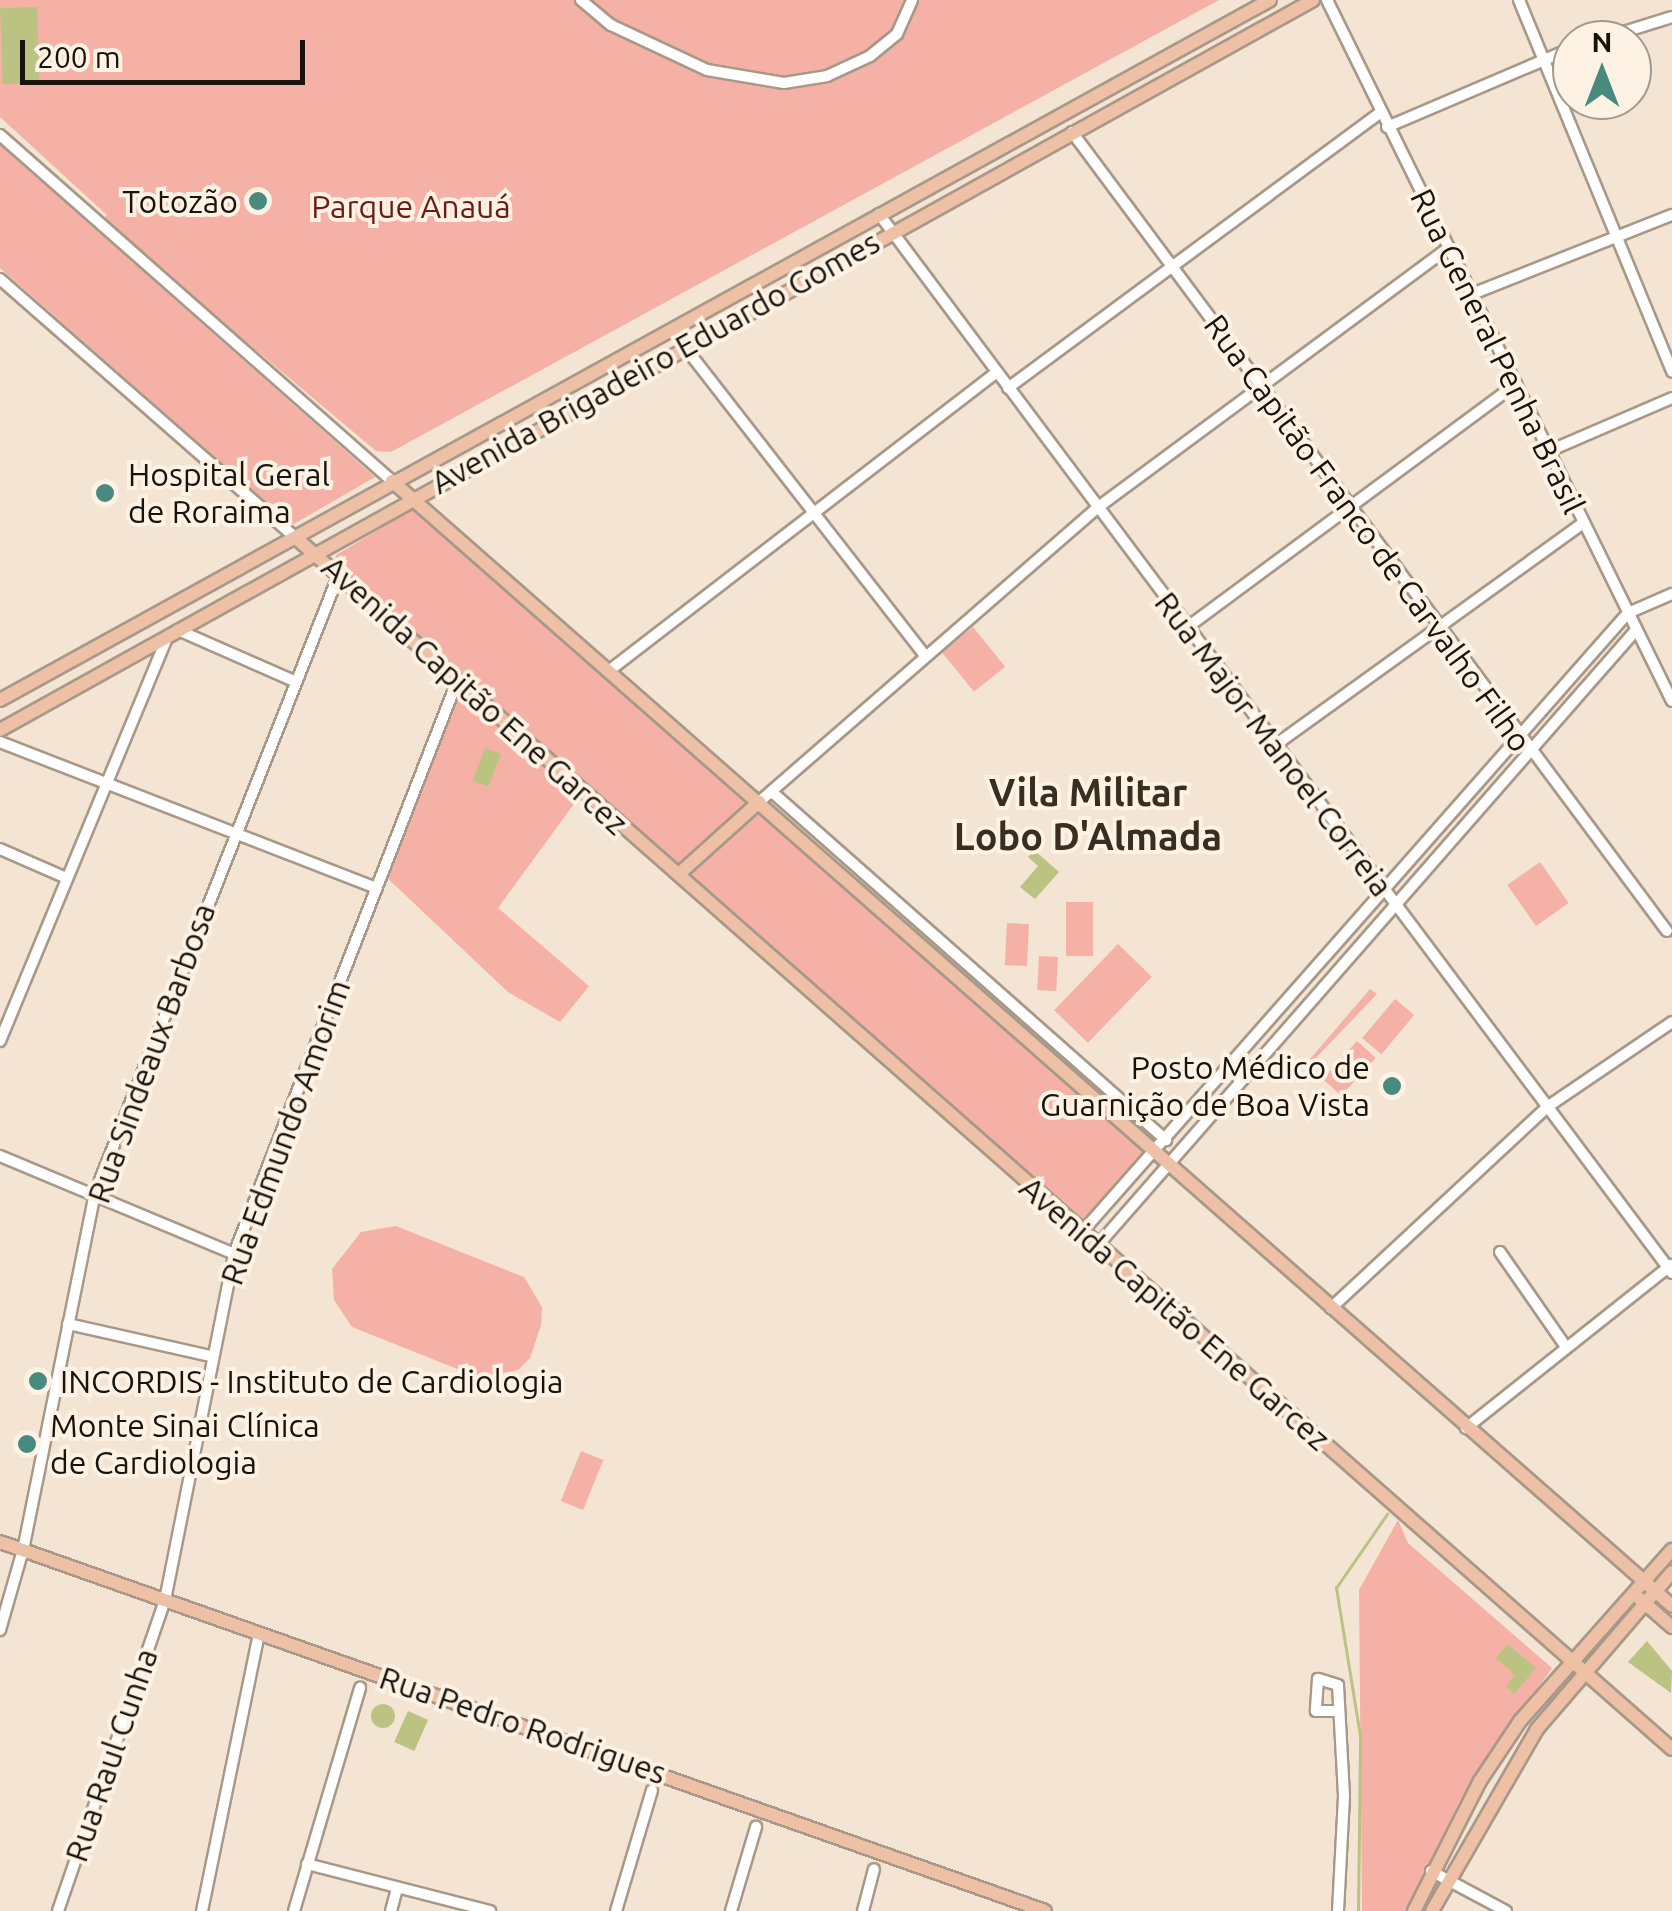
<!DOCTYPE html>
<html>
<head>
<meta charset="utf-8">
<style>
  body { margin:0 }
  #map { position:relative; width:1672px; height:1911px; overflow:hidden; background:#f4e4d3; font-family:Ubuntu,sans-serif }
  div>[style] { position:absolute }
  .green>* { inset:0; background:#f5b1a6; transform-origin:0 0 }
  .water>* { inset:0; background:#bac382; transform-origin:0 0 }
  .round { border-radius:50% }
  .stream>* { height:2.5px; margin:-1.25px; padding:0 1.25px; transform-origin:1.25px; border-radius:1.25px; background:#bac382 }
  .roads { filter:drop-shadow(2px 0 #a79888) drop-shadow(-2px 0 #a79888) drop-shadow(0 2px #a79888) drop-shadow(0 -2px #a79888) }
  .minor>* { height:10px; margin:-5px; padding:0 5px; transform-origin:5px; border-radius:5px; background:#fff }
  .major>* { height:12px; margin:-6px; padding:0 6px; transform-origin:6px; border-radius:6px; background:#eec1a7 }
  .dots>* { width:28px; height:28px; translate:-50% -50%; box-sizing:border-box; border:5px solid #fef2e4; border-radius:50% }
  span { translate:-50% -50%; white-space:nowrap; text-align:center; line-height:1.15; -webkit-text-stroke:8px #fef2e4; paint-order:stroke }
  .poi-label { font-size:32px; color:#18130d }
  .right { translate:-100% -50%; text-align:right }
  .left { translate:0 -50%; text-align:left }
  .park-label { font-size:32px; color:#6d1b15 }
  .street-label { font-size:32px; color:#18130d }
  .quarter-label { font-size:38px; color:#392e20; font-weight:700 }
  .north { position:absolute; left:1552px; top:20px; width:100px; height:100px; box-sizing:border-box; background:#fef2e4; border:2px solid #a2998e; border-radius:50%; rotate:0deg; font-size:28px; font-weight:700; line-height:40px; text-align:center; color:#18130d }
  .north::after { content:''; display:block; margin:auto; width:35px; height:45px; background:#488b7e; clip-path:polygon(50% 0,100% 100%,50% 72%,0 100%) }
  .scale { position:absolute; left:20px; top:40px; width:285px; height:45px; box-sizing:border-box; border:5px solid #18130d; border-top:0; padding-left:12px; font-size:30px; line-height:35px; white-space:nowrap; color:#18130d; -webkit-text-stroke:8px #fef2e4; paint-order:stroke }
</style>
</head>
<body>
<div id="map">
  <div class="green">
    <div style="clip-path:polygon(0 0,1219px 0,391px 452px,376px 451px,102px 221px,107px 215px,0 117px)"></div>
    <div style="clip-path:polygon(0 145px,375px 477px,292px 525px,0 268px)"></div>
    <div style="clip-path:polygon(413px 509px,1155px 1151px,1082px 1232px,1056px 1199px,334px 563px,336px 555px)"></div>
    <div style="left:973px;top:627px;width:51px;height:40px;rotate:51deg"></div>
    <div style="clip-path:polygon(458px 679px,584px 790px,498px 908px,589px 986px,560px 1022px,508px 992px,383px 874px)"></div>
    <div style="left:1540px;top:862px;width:50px;height:40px;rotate:55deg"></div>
    <div style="left:1066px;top:902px;width:27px;height:54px"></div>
    <div style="left:1007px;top:923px;width:22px;height:42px;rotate:3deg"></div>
    <div style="left:1118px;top:944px;width:47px;height:92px;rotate:44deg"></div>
    <div style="left:1039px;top:956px;width:19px;height:34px;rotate:3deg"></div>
    <div style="clip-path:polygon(1370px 989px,1377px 994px,1311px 1063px,1310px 1059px)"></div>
    <div style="left:1395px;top:999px;width:25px;height:51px;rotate:40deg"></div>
    <div style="left:1357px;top:1041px;width:25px;height:51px;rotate:42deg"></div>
    <div style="clip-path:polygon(396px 1226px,524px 1277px,542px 1307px,541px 1325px,530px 1358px,518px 1370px,480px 1378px,352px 1327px,334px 1300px,332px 1269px,361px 1232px)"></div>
    <div style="left:581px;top:1451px;width:24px;height:54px;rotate:22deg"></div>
    <div style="clip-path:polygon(1398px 1520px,1408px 1543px,1552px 1668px,1459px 1802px,1409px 1911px,1362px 1911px,1359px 1590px)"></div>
  </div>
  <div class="water">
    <div style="left:37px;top:7px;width:76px;height:37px;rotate:88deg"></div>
    <div style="left:485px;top:748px;width:17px;height:35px;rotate:21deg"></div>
    <div style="clip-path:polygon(1034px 850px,1059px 872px,1035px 899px,1020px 887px,1038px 866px,1028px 857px)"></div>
    <div style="clip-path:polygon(1647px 1641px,1672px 1671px,1671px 1693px,1628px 1662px)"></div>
    <div style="clip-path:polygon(1508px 1644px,1536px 1668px,1514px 1694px,1506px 1686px,1515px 1675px,1496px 1658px)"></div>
    <div class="round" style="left:371px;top:1704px;width:24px;height:24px"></div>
    <div style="left:408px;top:1711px;width:22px;height:34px;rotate:24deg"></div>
  </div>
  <div class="stream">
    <div style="left:1358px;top:1911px;width:175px;rotate:-89.3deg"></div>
    <div style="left:1360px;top:1736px;width:150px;rotate:-99.2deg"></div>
    <div style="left:1336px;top:1588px;width:90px;rotate:-55.4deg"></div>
  </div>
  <div class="roads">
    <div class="minor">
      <div style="left:581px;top:0;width:39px;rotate:40deg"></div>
      <div style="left:611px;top:25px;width:106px;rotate:25.1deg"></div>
      <div style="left:707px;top:70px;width:78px;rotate:9.6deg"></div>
      <div style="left:784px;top:83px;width:44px;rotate:-9.2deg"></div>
      <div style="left:827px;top:76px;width:47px;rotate:-24.9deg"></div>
      <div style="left:870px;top:56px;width:35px;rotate:-39deg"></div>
      <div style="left:897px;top:34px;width:37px;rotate:-66deg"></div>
      <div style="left:1327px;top:0;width:781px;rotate:63.8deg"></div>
      <div style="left:1519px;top:0;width:402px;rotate:67.6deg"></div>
      <div style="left:1598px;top:40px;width:77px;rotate:-17.3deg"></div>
      <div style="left:1387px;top:127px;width:201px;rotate:-23.1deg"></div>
      <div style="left:1072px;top:132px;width:996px;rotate:53.33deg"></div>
      <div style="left:0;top:135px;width:523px;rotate:41.43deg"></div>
      <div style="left:879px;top:214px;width:1323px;rotate:53.17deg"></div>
      <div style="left:0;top:279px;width:393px;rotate:41.2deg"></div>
      <div style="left:1472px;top:294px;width:215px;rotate:-21.6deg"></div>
      <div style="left:684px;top:346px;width:390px;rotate:52.1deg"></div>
      <div style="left:1008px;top:388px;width:462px;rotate:-36.5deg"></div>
      <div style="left:1549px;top:451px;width:134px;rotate:-23.3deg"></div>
      <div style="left:1185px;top:629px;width:412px;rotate:-36.5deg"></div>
      <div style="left:178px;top:630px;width:127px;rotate:23.7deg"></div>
      <div style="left:610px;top:670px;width:487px;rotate:-37.6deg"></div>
      <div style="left:0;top:742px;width:404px;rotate:21.2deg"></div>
      <div style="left:1274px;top:746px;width:381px;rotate:-35.8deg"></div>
      <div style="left:772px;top:792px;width:526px;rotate:41.45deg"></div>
      <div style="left:759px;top:802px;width:448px;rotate:-41deg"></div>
      <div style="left:1097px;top:508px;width:437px;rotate:-36.5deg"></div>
      <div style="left:0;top:849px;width:70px;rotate:23.6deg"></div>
      <div style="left:0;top:1041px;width:437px;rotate:-67.5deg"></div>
      <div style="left:0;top:1156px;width:254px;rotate:22.7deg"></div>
      <div style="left:1082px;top:1232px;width:825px;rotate:-48.59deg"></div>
      <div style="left:1628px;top:613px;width:48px;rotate:-23.4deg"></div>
      <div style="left:1098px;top:1245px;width:817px;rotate:-48.82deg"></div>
      <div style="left:1500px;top:1252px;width:116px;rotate:55.2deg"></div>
      <div style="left:1331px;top:1308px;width:295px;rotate:-42.9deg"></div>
      <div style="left:1547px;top:1107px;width:151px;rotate:-34.2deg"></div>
      <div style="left:68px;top:1324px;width:146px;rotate:12.7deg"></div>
      <div style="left:1466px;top:1428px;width:262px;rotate:-38.5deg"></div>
      <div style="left:0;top:1630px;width:83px;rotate:-74deg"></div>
      <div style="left:23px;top:1550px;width:364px;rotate:-78.6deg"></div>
      <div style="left:95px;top:1193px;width:665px;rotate:-68.49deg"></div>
      <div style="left:307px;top:1864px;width:189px;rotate:14.4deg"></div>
      <div style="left:1431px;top:1871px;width:85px;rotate:28.1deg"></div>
      <div style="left:58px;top:1911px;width:329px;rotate:-71deg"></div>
      <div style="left:165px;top:1600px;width:353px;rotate:-78.7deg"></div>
      <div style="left:234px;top:1254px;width:617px;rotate:-68.72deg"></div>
      <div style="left:202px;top:1911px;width:284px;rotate:-78.4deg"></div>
      <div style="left:294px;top:1911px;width:233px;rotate:-73.5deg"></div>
      <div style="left:391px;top:1911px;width:24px;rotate:-75deg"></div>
      <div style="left:616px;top:1911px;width:126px;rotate:-73.4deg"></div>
      <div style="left:731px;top:1911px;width:88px;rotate:-73.4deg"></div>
      <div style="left:863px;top:1911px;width:43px;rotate:-75.3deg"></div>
      <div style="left:1338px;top:1911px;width:115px;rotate:-87deg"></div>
      <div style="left:1344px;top:1796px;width:111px;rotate:-93.1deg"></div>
      <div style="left:1338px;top:1685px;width:21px;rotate:-163deg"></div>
      <div style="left:1318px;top:1679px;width:32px;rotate:94deg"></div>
      <div style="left:1316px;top:1711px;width:22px"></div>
    </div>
    <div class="major">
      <div style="left:392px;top:481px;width:1704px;rotate:41.31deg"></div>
      <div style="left:296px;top:538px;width:1833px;rotate:41.35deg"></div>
      <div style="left:0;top:700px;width:1450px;rotate:-28.86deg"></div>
      <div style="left:0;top:730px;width:1502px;rotate:-29.07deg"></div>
      <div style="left:679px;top:874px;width:108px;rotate:-42deg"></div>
      <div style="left:0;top:1542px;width:1108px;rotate:19.45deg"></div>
      <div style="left:1640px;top:1599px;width:43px;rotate:41.2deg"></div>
      <div style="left:1414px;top:1911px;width:146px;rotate:-63.1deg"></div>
      <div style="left:1480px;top:1781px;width:72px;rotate:-56.3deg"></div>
      <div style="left:1520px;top:1721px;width:229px;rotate:-48.4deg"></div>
      <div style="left:1432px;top:1911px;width:210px;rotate:-60deg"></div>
      <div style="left:1537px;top:1729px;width:207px;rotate:-49.3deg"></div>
    </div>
  </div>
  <div class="dots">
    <div style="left:258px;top:201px;background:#488b7e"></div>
    <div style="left:105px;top:493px;background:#488b7e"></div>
    <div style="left:1392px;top:1086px;background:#488b7e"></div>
    <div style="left:38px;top:1381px;background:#488b7e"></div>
    <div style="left:27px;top:1444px;background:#488b7e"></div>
  </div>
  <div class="poi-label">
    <span class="right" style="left:238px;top:201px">Totozão</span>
    <span class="left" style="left:128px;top:493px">Hospital Geral<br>de Roraima</span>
    <span class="right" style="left:1370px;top:1086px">Posto Médico de<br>Guarnição de Boa Vista</span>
    <span class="left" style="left:60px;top:1381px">INCORDIS - Instituto de Cardiologia</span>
    <span class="left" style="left:50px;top:1444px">Monte Sinai Clínica<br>de Cardiologia</span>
  </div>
  <div class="park-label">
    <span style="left:411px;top:206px">Parque Anauá</span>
  </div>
  <div class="street-label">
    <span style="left:1498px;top:351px;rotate:64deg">Rua General Penha Brasil</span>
    <span style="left:655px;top:362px;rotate:-29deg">Avenida Brigadeiro Eduardo Gomes</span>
    <span style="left:1368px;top:533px;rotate:54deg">Rua Capitão Franco de Carvalho Filho</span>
    <span style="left:475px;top:695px;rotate:42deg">Avenida Capitão Ene Garcez</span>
    <span style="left:1274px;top:744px;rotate:53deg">Rua Major Manoel Correia</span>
    <span style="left:151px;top:1053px;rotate:-70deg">Rua Sindeaux Barbosa</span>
    <span style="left:285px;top:1132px;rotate:-70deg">Rua Edmundo Amorim</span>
    <span style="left:1175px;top:1313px;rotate:41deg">Avenida Capitão Ene Garcez</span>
    <span style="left:523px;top:1725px;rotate:19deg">Rua Pedro Rodrigues</span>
    <span style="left:111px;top:1755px;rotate:-71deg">Rua Raul Cunha</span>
  </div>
  <div class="quarter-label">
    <span style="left:1088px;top:815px">Vila Militar<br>Lobo D'Almada</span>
  </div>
  <div class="north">N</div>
  <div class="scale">200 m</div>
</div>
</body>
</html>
